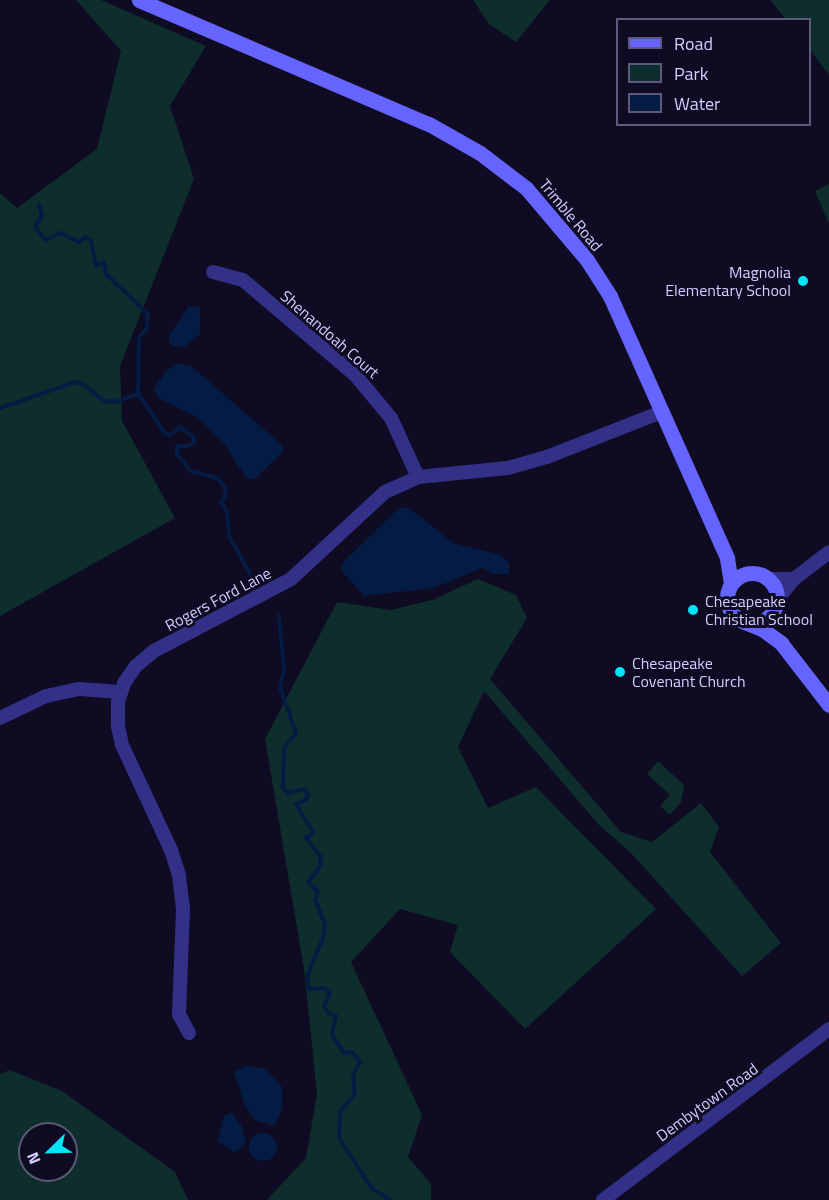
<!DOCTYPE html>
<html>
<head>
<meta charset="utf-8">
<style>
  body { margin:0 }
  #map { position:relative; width:829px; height:1200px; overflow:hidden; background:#0f0b23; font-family:"Titillium Web",sans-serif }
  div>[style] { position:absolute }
  .green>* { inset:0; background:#0d2e2c }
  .water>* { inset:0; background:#041c43 }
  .round { border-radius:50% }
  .stream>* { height:4px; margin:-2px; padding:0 2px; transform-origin:2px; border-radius:2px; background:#041c43 }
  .street>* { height:14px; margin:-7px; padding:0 7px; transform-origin:7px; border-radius:7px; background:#323187 }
  .secondary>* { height:15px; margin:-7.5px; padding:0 7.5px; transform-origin:7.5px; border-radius:7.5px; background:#6564ff }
  .secondary>.ring { margin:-7.5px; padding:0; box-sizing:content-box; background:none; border:15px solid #6564ff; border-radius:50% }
  .dots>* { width:16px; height:16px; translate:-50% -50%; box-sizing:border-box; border:3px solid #0f0b23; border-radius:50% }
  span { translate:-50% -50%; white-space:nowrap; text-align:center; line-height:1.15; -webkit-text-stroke:6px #0f0b23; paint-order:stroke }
  .street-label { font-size:16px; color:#d2cdff }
  .poi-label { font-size:16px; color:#d2cdff }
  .right { translate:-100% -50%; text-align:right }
  .left { translate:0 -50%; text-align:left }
  .legend { position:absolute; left:616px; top:18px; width:195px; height:108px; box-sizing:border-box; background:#0f0b23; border:2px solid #5d597b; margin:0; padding:8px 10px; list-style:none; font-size:18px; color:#d2cdff }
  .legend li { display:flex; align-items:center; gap:12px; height:30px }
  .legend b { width:30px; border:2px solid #5d597b }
  .north { position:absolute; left:18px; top:1122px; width:60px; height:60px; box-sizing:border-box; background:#0f0b23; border:2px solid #5d597b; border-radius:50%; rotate:247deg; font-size:16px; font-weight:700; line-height:24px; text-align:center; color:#d2cdff }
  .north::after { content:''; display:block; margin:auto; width:21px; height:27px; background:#00e5f8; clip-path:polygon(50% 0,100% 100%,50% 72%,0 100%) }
</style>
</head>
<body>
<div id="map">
  <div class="green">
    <div style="clip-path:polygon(76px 0,101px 0,206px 46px,170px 106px,194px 179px,120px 366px,122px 421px,175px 518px,0 616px,0 193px,17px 208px,97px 149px,121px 51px)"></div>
    <div style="clip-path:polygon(473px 0,550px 0,516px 42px,489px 24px)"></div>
    <div style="clip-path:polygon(770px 0,829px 0,829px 75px,810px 50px,810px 20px,786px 19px)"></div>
    <div style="clip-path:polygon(829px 184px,829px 224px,815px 191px)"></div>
    <div style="clip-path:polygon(478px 579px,516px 595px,527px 618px,490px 679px,621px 832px,652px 842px,701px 803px,719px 827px,710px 852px,781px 943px,742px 976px,631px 853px,599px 825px,484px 691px,458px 747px,488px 808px,536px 787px,656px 909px,525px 1029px,450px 952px,458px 925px,400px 909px,351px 962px,422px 1115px,408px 1157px,431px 1184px,431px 1200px,267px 1200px,306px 1158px,317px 1094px,304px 969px,265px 739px,337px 602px,391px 610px,432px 600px)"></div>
    <div style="clip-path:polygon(658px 761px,684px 785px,681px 802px,670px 815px,660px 806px,670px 795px,647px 774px)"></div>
    <div style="clip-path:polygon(evenodd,10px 1070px,62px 1091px,175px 1172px,188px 1200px,0 1200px,0 1074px,10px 1070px,30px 1134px,66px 1134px,66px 1170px,30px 1170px,30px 1134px)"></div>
  </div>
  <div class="water">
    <div style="clip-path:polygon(189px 306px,200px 307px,200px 334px,184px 348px,174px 346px,169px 343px,169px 335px)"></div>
    <div style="clip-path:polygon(178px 363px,191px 366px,281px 444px,283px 452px,255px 479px,247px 479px,225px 445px,198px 418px,158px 398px,154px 389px,165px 372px)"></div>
    <div style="clip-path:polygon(408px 507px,453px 543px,501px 555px,509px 563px,509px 574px,493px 574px,482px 568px,434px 588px,364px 596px,341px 570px,343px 562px,399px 508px)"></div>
    <div style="clip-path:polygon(246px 1066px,264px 1068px,282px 1087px,282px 1110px,274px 1126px,254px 1120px,245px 1106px,234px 1072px)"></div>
    <div style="clip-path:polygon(232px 1112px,242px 1127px,246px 1144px,234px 1152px,217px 1141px,224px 1116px)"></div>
    <div class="round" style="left:249px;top:1133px;width:28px;height:28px"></div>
  </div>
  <div class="stream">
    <div style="left:39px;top:205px;width:11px;rotate:75deg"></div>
    <div style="left:42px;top:216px;width:12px;rotate:125deg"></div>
    <div style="left:35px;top:226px;width:17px;rotate:54deg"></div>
    <div style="left:45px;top:240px;width:17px;rotate:-24deg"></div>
    <div style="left:61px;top:233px;width:20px;rotate:27deg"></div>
    <div style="left:79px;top:242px;width:8px;rotate:-40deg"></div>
    <div style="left:85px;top:237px;width:7px;rotate:34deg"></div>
    <div style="left:91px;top:241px;width:25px;rotate:79deg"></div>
    <div style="left:96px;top:266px;width:9px;rotate:-27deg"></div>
    <div style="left:104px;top:262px;width:12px;rotate:81deg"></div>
    <div style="left:106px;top:274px;width:58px;rotate:43.6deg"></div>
    <div style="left:148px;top:314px;width:14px;rotate:94deg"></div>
    <div style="left:147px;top:328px;width:13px;rotate:129deg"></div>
    <div style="left:139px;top:338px;width:56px;rotate:91deg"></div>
    <div style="left:138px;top:394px;width:47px;rotate:55.3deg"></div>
    <div style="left:165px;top:433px;width:4px;rotate:27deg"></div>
    <div style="left:169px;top:435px;width:14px;rotate:-36deg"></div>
    <div style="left:180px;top:427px;width:16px;rotate:35deg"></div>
    <div style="left:193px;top:436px;width:7px;rotate:82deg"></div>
    <div style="left:194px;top:443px;width:7px;rotate:153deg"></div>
    <div style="left:188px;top:446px;width:11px;rotate:180deg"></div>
    <div style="left:177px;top:446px;width:8px;rotate:90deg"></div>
    <div style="left:177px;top:454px;width:22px;rotate:51deg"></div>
    <div style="left:191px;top:471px;width:28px;rotate:15deg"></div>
    <div style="left:218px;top:478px;width:11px;rotate:56deg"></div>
    <div style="left:224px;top:487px;width:8px;rotate:76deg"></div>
    <div style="left:226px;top:495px;width:9px;rotate:126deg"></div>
    <div style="left:221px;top:502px;width:12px;rotate:59deg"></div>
    <div style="left:227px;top:512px;width:24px;rotate:85deg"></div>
    <div style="left:229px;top:536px;width:43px;rotate:61.1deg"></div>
    <div style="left:0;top:408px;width:79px;rotate:-19.1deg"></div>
    <div style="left:75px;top:382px;width:8px;rotate:14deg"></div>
    <div style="left:83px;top:384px;width:27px;rotate:39deg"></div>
    <div style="left:104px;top:401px;width:12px;rotate:5deg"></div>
    <div style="left:116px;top:402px;width:23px;rotate:-20deg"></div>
    <div style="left:279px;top:615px;width:56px;rotate:84.9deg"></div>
    <div style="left:284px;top:671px;width:16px;rotate:104deg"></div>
    <div style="left:280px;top:687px;width:49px;rotate:70.8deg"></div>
    <div style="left:296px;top:733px;width:19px;rotate:129deg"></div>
    <div style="left:284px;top:748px;width:40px;rotate:91.4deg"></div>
    <div style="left:283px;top:788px;width:7px;rotate:45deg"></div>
    <div style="left:288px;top:793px;width:16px;rotate:-14deg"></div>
    <div style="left:304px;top:789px;width:6px;rotate:51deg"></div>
    <div style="left:308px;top:794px;width:6px;rotate:108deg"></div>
    <div style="left:306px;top:800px;width:11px;rotate:158deg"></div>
    <div style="left:296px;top:804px;width:33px;rotate:59deg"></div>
    <div style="left:313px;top:832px;width:9px;rotate:139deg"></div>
    <div style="left:306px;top:838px;width:24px;rotate:52deg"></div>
    <div style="left:321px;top:857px;width:11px;rotate:100deg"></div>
    <div style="left:319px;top:868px;width:18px;rotate:128deg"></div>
    <div style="left:308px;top:882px;width:13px;rotate:42deg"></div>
    <div style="left:318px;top:891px;width:9px;rotate:108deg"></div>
    <div style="left:315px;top:900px;width:25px;rotate:67deg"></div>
    <div style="left:325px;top:923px;width:12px;rotate:95deg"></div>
    <div style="left:324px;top:935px;width:45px;rotate:112deg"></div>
    <div style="left:307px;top:977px;width:12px;rotate:81deg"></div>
    <div style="left:309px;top:989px;width:15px;rotate:-4deg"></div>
    <div style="left:324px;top:988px;width:8px;rotate:40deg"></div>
    <div style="left:330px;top:993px;width:14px;rotate:115deg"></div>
    <div style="left:324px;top:1006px;width:9px;rotate:58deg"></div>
    <div style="left:329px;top:1014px;width:7px;rotate:16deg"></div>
    <div style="left:336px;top:1016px;width:18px;rotate:103deg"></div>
    <div style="left:332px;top:1034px;width:21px;rotate:59deg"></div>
    <div style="left:343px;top:1052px;width:10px;rotate:6deg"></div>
    <div style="left:353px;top:1053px;width:11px;rotate:49deg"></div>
    <div style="left:360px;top:1061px;width:17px;rotate:115deg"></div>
    <div style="left:353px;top:1076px;width:18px;rotate:84deg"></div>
    <div style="left:355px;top:1094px;width:23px;rotate:131deg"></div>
    <div style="left:340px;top:1111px;width:27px;rotate:92deg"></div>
    <div style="left:339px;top:1138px;width:61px;rotate:57.1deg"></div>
    <div style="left:372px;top:1189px;width:22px;rotate:30deg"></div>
  </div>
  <div class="street">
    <div style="left:213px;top:272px;width:31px;rotate:15deg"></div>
    <div style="left:243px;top:280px;width:148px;rotate:40.3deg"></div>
    <div style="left:356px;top:376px;width:55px;rotate:50.2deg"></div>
    <div style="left:391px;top:418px;width:65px;rotate:65.4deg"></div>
    <div style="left:767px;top:579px;width:27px"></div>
    <div style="left:776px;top:601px;width:28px;rotate:-51deg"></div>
    <div style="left:794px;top:579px;width:44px;rotate:-37.6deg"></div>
    <div style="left:0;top:718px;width:51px;rotate:-25.6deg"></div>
    <div style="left:46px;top:696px;width:34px;rotate:-12deg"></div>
    <div style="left:79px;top:689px;width:42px;rotate:4.1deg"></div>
    <div style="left:189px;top:1033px;width:21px;rotate:-118deg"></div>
    <div style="left:179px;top:1014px;width:105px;rotate:-87.8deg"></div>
    <div style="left:183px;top:909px;width:34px;rotate:-97deg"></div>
    <div style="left:179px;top:875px;width:26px;rotate:-108deg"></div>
    <div style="left:171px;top:850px;width:116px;rotate:-115deg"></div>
    <div style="left:122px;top:745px;width:19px;rotate:-102deg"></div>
    <div style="left:118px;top:726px;width:24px;rotate:-90deg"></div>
    <div style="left:118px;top:702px;width:20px;rotate:-72deg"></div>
    <div style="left:124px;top:683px;width:21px;rotate:-55deg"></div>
    <div style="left:136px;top:666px;width:23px;rotate:-40deg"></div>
    <div style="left:154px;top:651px;width:155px;rotate:-27.7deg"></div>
    <div style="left:291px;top:579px;width:128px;rotate:-42.8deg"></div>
    <div style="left:385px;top:492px;width:36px;rotate:-24deg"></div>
    <div style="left:418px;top:477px;width:90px;rotate:-5.7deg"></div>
    <div style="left:508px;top:468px;width:41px;rotate:-15.8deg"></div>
    <div style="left:547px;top:457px;width:123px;rotate:-21.5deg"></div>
    <div style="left:603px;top:1200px;width:283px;rotate:-37.1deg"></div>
  </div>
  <div class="secondary">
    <div style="left:139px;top:0;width:315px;rotate:23.2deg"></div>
    <div style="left:429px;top:124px;width:59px;rotate:29.6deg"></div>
    <div style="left:480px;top:153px;width:58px;rotate:37.3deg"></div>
    <div style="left:526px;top:188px;width:94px;rotate:49.7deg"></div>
    <div style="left:587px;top:260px;width:43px;rotate:57.4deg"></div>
    <div style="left:610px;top:296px;width:287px;rotate:65.9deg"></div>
    <div style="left:727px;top:558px;width:26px;rotate:81deg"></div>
    <div class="ring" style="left:727px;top:573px;width:35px;height:35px"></div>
    <div style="left:747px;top:623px;width:16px;rotate:22deg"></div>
    <div style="left:762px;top:629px;width:24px;rotate:36deg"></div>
    <div style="left:781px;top:643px;width:78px;rotate:52.3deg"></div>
  </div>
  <div class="dots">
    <div style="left:803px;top:281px;background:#00e5f8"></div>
    <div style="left:693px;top:610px;background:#00e5f8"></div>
    <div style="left:620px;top:672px;background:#00e5f8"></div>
  </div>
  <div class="street-label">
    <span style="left:571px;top:215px;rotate:50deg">Trimble Road</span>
    <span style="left:330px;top:334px;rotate:41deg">Shenandoah Court</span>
    <span style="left:218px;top:599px;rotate:-28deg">Rogers Ford Lane</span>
    <span style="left:707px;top:1102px;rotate:-36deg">Dembytown Road</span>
  </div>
  <div class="poi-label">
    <span class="right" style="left:791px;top:281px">Magnolia<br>Elementary School</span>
    <span class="left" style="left:705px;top:610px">Chesapeake<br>Christian School</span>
    <span class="left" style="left:632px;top:672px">Chesapeake<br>Covenant Church</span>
  </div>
  <ul class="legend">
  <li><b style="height:8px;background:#6564ff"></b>Road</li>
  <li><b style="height:16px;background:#0d2e2c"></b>Park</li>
  <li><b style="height:16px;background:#041c43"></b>Water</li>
  </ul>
  <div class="north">N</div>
</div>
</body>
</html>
